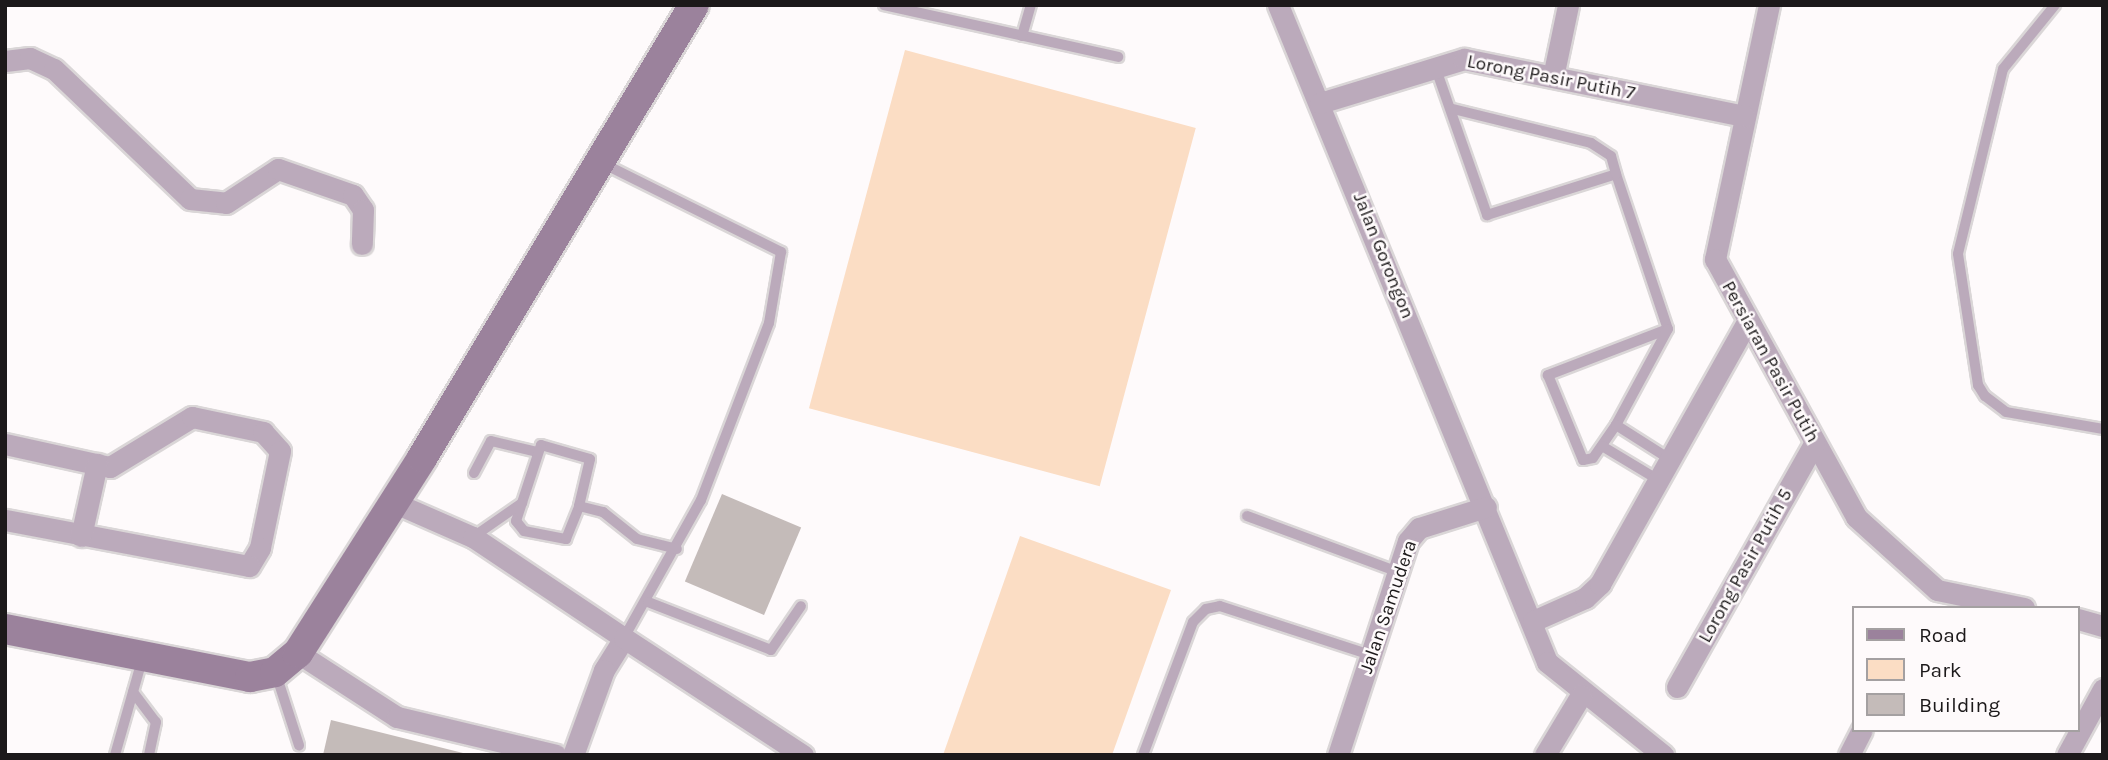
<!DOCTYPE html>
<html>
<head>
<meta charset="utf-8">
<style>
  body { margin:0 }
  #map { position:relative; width:2108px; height:760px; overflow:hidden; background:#fefafb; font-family:Karla,sans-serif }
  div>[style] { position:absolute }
  .green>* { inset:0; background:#fbddc4; transform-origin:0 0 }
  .building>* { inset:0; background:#c4bbb9; transform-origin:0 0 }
  .roads { filter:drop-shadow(2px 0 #dad6d7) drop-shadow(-2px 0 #dad6d7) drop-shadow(0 2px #dad6d7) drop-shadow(0 -2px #dad6d7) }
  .lane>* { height:10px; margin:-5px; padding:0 5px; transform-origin:5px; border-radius:5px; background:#bab }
  .street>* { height:21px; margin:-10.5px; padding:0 10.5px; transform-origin:10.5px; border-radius:10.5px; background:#bab }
  .secondary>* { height:30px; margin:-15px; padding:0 15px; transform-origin:15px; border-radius:15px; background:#9b829c }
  span { translate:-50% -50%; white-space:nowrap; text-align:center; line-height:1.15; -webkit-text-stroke:5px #fefafb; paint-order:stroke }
  .street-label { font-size:19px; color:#1c191a }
  .frame { position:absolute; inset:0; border:7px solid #1c191a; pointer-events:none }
  .legend { position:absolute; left:1852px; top:606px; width:228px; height:126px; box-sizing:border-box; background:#fefafb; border:2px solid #a4a0a1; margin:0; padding:9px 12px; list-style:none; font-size:21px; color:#1c191a }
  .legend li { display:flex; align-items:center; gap:14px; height:35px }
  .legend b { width:35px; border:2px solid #a4a0a1 }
</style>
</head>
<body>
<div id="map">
  <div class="green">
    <div style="left:905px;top:50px;width:301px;height:371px;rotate:15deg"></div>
    <div style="clip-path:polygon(1020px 536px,1171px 590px,1112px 755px,943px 755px)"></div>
  </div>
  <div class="building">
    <div style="left:722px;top:494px;width:86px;height:95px;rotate:23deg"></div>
    <div style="clip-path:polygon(331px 720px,467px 754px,467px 755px,323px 755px)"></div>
  </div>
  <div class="roads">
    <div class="lane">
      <div style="left:884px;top:5px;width:240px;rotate:12.5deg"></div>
      <div style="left:2055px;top:5px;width:82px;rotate:129.1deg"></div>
      <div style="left:2003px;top:69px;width:190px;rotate:103.7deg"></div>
      <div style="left:1958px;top:254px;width:133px;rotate:81.3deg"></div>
      <div style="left:1978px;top:385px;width:13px;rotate:58deg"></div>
      <div style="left:1985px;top:396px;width:26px;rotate:37deg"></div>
      <div style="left:2006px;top:412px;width:98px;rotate:9.9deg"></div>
      <div style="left:1022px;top:36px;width:32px;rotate:-74deg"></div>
      <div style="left:1436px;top:69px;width:155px;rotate:70.7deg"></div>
      <div style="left:1487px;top:215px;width:135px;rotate:-17.6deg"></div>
      <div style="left:1616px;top:174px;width:163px;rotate:71.5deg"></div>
      <div style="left:1668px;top:329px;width:129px;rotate:159deg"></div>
      <div style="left:1548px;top:375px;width:92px;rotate:67.6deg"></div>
      <div style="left:1583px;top:460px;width:10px;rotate:-11deg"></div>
      <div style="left:1593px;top:458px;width:40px;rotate:-55.1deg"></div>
      <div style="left:1616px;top:425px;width:109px;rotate:-61.6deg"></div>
      <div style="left:1453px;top:109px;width:142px;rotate:13.8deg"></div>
      <div style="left:1591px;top:143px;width:24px;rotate:33deg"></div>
      <div style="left:1611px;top:156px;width:19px;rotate:74deg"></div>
      <div style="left:602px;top:163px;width:200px;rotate:26.4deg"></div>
      <div style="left:781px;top:252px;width:72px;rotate:99.6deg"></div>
      <div style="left:769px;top:323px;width:190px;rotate:111deg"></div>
      <div style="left:701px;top:500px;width:158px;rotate:119.2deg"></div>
      <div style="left:1616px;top:425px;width:62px;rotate:32.4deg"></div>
      <div style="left:1602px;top:446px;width:64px;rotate:31deg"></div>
      <div style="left:474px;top:473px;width:36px;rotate:-62deg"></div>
      <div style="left:491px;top:441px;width:47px;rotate:13.4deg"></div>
      <div style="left:579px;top:506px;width:48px;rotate:-76.8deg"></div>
      <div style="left:590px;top:459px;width:51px;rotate:-164.1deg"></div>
      <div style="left:541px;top:445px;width:80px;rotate:108.2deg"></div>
      <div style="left:516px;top:521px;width:13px;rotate:51deg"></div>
      <div style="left:524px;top:531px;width:43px;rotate:10.8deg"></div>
      <div style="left:566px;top:539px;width:35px;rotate:-68deg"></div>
      <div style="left:579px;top:506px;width:25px;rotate:14deg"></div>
      <div style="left:603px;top:512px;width:43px;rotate:38.5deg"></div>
      <div style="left:637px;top:539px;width:41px;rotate:14deg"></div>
      <div style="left:1247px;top:516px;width:161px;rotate:20.3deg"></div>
      <div style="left:473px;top:537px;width:60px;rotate:-34.8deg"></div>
      <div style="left:648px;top:602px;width:132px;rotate:21.3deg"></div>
      <div style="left:771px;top:650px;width:53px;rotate:-55.7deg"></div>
      <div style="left:276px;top:674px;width:75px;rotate:72.1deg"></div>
      <div style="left:133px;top:692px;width:38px;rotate:53deg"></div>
      <div style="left:156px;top:722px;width:34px;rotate:102deg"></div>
      <div style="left:115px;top:755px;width:102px;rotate:-74.1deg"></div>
      <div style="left:1143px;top:755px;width:142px;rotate:-69.4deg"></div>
      <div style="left:1193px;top:622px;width:18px;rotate:-45deg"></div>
      <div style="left:1206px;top:609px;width:14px;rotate:-12deg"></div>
      <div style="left:1220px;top:606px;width:159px;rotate:18deg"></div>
    </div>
    <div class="street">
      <div style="left:1278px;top:5px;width:710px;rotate:67.73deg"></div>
      <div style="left:1547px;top:662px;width:149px;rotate:38.7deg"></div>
      <div style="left:1769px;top:5px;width:260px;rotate:102deg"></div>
      <div style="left:1715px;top:259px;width:294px;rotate:61.3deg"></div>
      <div style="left:1856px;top:517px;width:109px;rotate:42deg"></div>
      <div style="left:1937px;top:590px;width:89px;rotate:11.7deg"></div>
      <div style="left:5px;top:61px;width:25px;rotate:-7deg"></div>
      <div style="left:30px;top:58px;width:26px;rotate:25deg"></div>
      <div style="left:54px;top:69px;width:188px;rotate:43.7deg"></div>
      <div style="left:190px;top:199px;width:36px;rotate:6deg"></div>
      <div style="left:226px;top:203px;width:62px;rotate:-33.2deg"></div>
      <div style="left:278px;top:169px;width:79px;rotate:19.1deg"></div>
      <div style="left:353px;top:195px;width:18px;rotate:56deg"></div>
      <div style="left:363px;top:210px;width:34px;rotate:92deg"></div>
      <div style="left:1553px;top:77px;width:74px;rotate:-78.2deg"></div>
      <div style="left:1320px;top:103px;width:151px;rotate:-17deg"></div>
      <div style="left:1464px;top:59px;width:286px;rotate:11.5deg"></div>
      <div style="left:5px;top:444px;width:107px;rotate:12.4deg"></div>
      <div style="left:110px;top:467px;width:96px;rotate:-31.4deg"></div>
      <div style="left:192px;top:417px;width:73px;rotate:11.9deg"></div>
      <div style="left:263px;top:432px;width:25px;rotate:48deg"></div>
      <div style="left:280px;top:451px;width:99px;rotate:101.7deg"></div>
      <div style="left:260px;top:548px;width:21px;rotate:121deg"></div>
      <div style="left:249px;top:566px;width:248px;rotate:-169.3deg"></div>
      <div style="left:395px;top:503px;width:85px;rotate:23.6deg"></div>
      <div style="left:473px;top:537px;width:182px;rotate:33.8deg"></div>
      <div style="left:624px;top:638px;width:38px;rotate:122deg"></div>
      <div style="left:604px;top:670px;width:90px;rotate:110deg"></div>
      <div style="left:81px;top:536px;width:74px;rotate:-77.5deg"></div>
      <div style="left:2078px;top:619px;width:26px;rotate:16deg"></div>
      <div style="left:1533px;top:621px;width:57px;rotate:-23.9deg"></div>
      <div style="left:1585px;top:598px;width:21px;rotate:-43deg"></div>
      <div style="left:1600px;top:584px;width:298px;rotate:-60.7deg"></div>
      <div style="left:624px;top:638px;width:214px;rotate:33.2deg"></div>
      <div style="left:298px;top:653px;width:118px;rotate:32.9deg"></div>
      <div style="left:397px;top:717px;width:163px;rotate:13.4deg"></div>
      <div style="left:1677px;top:687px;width:279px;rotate:-60.6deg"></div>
      <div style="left:1338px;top:755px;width:225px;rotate:-71.9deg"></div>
      <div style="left:1408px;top:541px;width:17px;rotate:-50deg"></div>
      <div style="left:1419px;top:528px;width:70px;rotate:-17.4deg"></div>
      <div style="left:1545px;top:755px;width:70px;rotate:-59deg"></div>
      <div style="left:1849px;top:755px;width:28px;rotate:-63deg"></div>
      <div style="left:2067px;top:755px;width:75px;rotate:-61.4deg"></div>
    </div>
    <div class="secondary">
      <div style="left:5px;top:629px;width:250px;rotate:11.1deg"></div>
      <div style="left:250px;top:677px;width:25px;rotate:-11deg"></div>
      <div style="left:275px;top:672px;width:30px;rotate:-40deg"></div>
      <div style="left:298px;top:653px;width:231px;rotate:-57.5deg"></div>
      <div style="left:422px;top:458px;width:528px;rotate:-59.02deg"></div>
    </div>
  </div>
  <div class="street-label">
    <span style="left:1551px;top:78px;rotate:11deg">Lorong Pasir Putih 7</span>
    <span style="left:1383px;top:256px;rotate:68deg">Jalan Gorongon</span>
    <span style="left:1770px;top:362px;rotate:61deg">Persiaran Pasir Putih</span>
    <span style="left:1746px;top:566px;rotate:-61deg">Lorong Pasir Putih 5</span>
    <span style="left:1389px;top:607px;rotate:-71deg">Jalan Samudera</span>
  </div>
  <div class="frame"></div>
  <ul class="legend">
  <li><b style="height:9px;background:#9b829c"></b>Road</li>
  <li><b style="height:19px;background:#fbddc4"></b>Park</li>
  <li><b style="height:19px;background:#c4bbb9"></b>Building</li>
  </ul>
</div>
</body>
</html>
